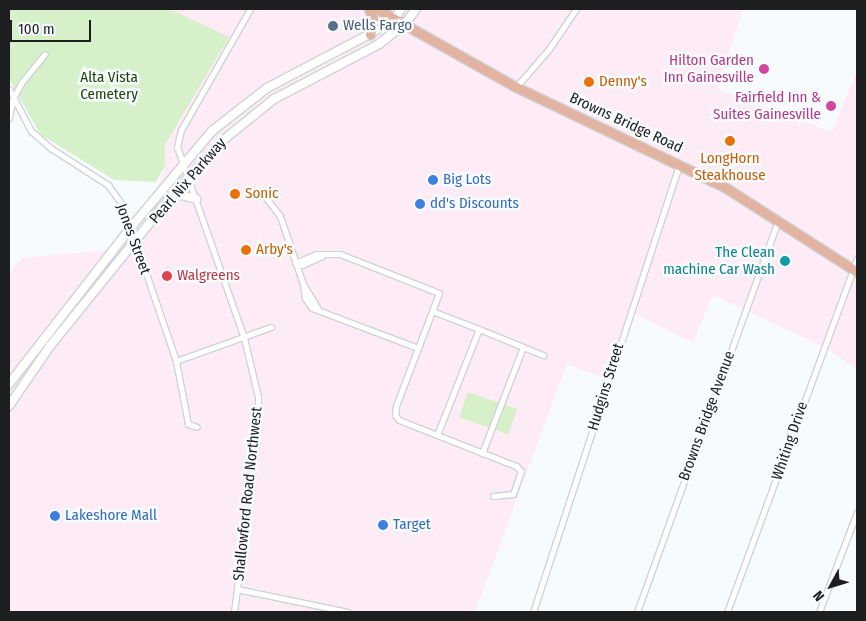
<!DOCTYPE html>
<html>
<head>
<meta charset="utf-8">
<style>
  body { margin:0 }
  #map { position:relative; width:866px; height:621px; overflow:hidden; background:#f7fbfe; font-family:"Fira Sans Condensed",sans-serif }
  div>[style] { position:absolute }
  .commercial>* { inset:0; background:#fdebf5 }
  .green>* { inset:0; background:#d6f1ca; transform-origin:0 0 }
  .roads { filter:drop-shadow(1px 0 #cfd3d7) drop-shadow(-1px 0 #cfd3d7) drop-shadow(0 1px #cfd3d7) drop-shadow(0 -1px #cfd3d7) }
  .street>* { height:5px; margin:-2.5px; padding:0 2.5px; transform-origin:2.5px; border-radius:2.5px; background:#fff }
  .secondary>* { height:8px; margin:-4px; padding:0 4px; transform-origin:4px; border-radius:4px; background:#fff }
  .primary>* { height:9px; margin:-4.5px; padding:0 4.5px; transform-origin:4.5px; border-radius:4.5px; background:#e2b3a0 }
  .dots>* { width:14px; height:14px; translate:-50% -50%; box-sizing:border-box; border:2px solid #f7fbfe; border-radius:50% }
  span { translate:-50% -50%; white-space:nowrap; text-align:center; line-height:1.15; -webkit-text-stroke:5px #f7fbfe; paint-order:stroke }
  .service-label { font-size:15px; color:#4e5e75 }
  .left { translate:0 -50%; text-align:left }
  .hotel-label { font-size:15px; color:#b23c85 }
  .right { translate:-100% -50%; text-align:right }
  .park-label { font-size:15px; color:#20440c }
  .food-label { font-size:15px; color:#c56008 }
  .street-label { font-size:15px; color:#1c1e20 }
  .shop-label { font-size:15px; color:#366cbe }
  .culture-label { font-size:15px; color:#0d838f }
  .health-label { font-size:15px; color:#be3a42 }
  .frame { position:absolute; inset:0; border:10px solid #1c1e20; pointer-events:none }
  .north { position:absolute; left:806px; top:561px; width:50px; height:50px; -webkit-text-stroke:4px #f7fbfe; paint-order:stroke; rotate:231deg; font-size:14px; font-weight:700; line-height:20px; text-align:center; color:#1c1e20 }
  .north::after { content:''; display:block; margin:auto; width:18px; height:22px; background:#1c1e20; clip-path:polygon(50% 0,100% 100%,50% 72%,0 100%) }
  .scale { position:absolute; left:10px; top:20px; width:81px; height:22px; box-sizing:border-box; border:2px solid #1c1e20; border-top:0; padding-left:6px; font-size:15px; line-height:18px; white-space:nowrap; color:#1c1e20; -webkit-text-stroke:4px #f7fbfe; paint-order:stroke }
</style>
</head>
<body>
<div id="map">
  <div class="commercial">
    <div style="clip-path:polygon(170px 9px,743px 9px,717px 89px,832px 132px,857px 71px,857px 369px,824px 347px,713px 295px,693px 343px,632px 312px,611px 381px,567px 364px,475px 612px,9px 612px,9px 274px,22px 258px,108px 250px,158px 187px,165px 166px,165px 145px,228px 37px)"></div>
  </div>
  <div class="green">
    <div style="clip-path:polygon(9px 9px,170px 9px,229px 37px,165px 145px,165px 166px,156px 182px,114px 180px,40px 134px,9px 79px)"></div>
    <div style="left:468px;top:392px;width:52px;height:27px;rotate:19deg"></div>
  </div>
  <div class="roads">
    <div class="street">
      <div style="left:516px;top:87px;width:50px;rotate:-49deg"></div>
      <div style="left:549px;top:49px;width:48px;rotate:-56deg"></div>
      <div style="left:9px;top:89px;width:47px;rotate:62.4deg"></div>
      <div style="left:31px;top:131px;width:28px;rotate:41deg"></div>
      <div style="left:52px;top:149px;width:67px;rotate:32.7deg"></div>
      <div style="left:108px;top:185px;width:26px;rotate:54deg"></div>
      <div style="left:123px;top:206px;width:164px;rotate:71.1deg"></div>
      <div style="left:176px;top:361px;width:64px;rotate:79.2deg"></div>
      <div style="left:188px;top:424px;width:9px;rotate:18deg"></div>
      <div style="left:9px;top:118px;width:20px;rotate:-79deg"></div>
      <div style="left:13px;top:98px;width:18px;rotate:-61deg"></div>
      <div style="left:22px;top:82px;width:36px;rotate:-51deg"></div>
      <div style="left:266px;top:198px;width:23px;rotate:52deg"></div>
      <div style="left:280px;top:216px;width:72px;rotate:71.3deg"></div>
      <div style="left:303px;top:284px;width:29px;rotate:59deg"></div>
      <div style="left:295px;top:263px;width:23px;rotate:-23deg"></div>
      <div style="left:316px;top:254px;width:24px"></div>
      <div style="left:340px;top:254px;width:106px;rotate:21.5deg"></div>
      <div style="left:439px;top:293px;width:19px;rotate:111deg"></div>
      <div style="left:432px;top:311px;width:50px;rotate:21deg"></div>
      <div style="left:297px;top:263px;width:5px;rotate:22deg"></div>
      <div style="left:302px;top:265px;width:22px;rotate:-24deg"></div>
      <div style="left:303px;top:284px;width:14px;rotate:82deg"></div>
      <div style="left:305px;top:298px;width:12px;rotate:55deg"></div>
      <div style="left:312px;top:308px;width:113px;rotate:20.7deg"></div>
      <div style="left:418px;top:348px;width:62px;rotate:110.8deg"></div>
      <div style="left:396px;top:406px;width:9px;rotate:96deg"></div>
      <div style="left:395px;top:415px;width:6px;rotate:51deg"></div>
      <div style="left:399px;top:420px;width:126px;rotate:21.5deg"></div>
      <div style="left:516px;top:466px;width:7px;rotate:45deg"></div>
      <div style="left:521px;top:471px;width:24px;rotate:109deg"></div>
      <div style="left:513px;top:494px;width:20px;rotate:174deg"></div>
      <div style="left:523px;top:347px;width:22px;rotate:22deg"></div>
      <div style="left:418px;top:348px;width:40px;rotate:-69deg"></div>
      <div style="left:176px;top:361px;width:101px;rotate:-19.7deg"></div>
      <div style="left:437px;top:435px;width:114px;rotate:-68.4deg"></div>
      <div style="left:479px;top:329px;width:48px;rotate:22.2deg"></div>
      <div style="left:523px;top:347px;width:114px;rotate:111.1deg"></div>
      <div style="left:237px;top:589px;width:113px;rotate:11.7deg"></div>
      <div style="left:234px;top:612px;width:176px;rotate:-82.5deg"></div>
      <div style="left:257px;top:438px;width:41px;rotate:-88.6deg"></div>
      <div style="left:258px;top:397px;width:61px;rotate:-103.3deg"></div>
      <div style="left:244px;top:338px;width:202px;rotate:-109.3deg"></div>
      <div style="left:177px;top:147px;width:17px;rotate:-77deg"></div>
      <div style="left:181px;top:130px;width:139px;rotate:-60.3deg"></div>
      <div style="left:533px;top:612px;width:472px;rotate:-71.9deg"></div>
      <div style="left:637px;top:612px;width:416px;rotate:-70.2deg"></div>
      <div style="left:727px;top:612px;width:377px;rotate:-69.8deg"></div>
      <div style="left:819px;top:612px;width:107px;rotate:-69.2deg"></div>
    </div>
    <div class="secondary">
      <div style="left:170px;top:198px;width:11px;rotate:-15deg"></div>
      <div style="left:181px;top:195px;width:16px;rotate:15deg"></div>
      <div style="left:9px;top:384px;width:200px;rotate:-52.1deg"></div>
      <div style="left:132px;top:226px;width:124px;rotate:-49.9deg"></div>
      <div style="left:212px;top:131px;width:70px;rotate:-38deg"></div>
      <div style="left:267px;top:88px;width:116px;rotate:-27.7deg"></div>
      <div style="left:370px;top:34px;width:30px;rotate:-33deg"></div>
      <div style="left:395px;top:18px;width:11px;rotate:-56deg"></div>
      <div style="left:9px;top:406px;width:73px;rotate:-55.7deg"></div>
      <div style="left:50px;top:346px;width:191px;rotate:-51deg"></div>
      <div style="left:170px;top:198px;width:77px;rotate:-47.6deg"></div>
      <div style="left:222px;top:141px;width:67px;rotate:-38.9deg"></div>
      <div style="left:274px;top:99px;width:119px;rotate:-27.6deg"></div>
      <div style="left:379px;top:44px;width:33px;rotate:-38deg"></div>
      <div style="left:405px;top:24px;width:19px;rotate:-54deg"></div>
    </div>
    <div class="primary">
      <div style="left:369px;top:9px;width:14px;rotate:69deg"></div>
      <div style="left:374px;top:22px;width:13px;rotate:108deg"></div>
      <div style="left:377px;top:9px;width:159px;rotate:29.3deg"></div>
      <div style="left:516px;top:87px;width:229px;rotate:25.6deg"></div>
      <div style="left:723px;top:186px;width:159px;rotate:32.7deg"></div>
    </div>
  </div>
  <div class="dots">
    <div style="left:333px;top:26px;background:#5c6f8a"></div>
    <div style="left:764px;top:69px;background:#d1479c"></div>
    <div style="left:589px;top:82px;background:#e8710a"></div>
    <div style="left:831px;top:106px;background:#d1479c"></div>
    <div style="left:730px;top:141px;background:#e8710a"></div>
    <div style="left:433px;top:180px;background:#3f7fe0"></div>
    <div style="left:235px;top:194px;background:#e8710a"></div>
    <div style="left:420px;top:204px;background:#3f7fe0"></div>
    <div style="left:246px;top:250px;background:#e8710a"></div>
    <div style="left:785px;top:261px;background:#0f9aa8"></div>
    <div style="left:167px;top:276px;background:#e0444e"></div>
    <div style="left:55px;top:516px;background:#3f7fe0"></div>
    <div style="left:383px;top:525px;background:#3f7fe0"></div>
  </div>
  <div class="service-label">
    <span class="left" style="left:343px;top:26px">Wells Fargo</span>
  </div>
  <div class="hotel-label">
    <span class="right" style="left:754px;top:69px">Hilton Garden<br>Inn Gainesville</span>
    <span class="right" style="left:821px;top:106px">Fairfield Inn &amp;<br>Suites Gainesville</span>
  </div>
  <div class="park-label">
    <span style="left:109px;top:86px">Alta Vista<br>Cemetery</span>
  </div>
  <div class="food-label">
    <span class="left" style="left:599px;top:82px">Denny's</span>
    <span style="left:730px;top:167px">LongHorn<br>Steakhouse</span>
    <span class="left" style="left:245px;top:194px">Sonic</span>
    <span class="left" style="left:256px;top:250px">Arby's</span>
  </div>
  <div class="street-label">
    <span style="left:626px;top:123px;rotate:25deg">Browns Bridge Road</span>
    <span style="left:188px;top:181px;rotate:-49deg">Pearl Nix Parkway</span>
    <span style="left:133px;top:239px;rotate:70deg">Jones Street</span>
    <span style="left:606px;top:387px;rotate:-73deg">Hudgins Street</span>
    <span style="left:707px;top:416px;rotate:-70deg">Browns Bridge Avenue</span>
    <span style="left:790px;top:441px;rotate:-71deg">Whiting Drive</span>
    <span style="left:248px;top:494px;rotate:-84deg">Shallowford Road Northwest</span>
  </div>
  <div class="shop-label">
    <span class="left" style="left:443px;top:180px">Big Lots</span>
    <span class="left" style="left:430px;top:204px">dd's Discounts</span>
    <span class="left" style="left:65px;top:516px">Lakeshore Mall</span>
    <span class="left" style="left:393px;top:525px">Target</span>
  </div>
  <div class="culture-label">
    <span class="right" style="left:775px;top:261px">The Clean<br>machine Car Wash</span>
  </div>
  <div class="health-label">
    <span class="left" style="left:177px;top:276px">Walgreens</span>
  </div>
  <div class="frame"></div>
  <div class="north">N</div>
  <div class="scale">100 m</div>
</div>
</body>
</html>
